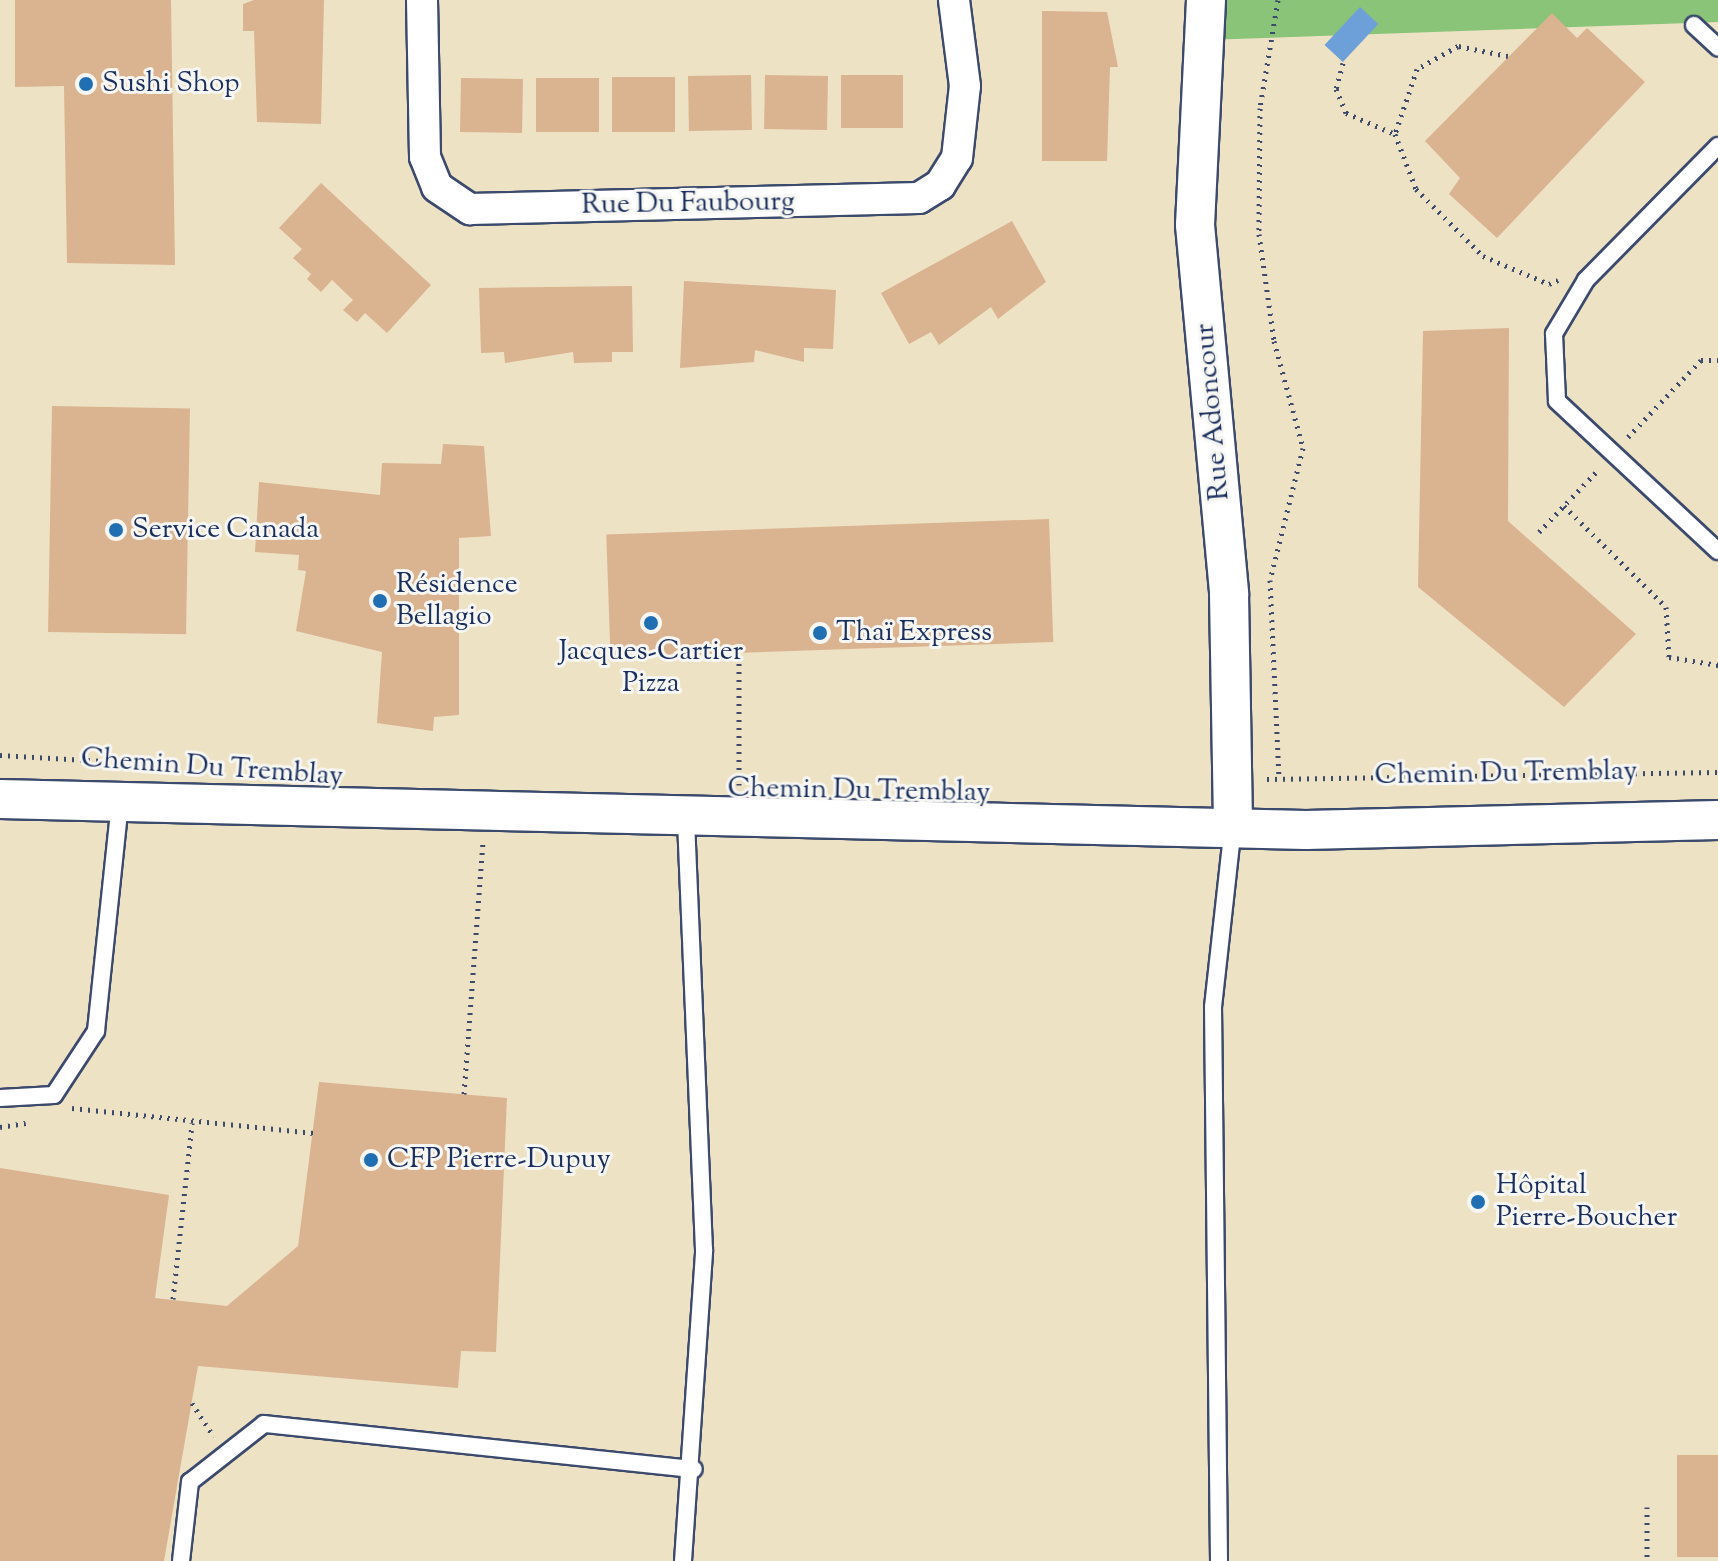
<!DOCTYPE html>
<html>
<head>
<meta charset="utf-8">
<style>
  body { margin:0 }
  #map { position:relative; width:1718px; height:1561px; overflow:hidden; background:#eee2c5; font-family:"Sorts Mill Goudy",serif }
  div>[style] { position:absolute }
  .green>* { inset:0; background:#89c479 }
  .water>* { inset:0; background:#6da0d9; transform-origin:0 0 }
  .building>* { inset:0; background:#dab390; transform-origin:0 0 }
  .path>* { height:5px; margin-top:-2.5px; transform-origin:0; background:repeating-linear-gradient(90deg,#3b4a6d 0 2px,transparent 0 8px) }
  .roads { filter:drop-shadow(2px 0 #3b4a6d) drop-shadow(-2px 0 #3b4a6d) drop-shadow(0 2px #3b4a6d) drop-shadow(0 -2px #3b4a6d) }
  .service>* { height:16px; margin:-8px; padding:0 8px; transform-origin:8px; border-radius:8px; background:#fff }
  .minor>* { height:30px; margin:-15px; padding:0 15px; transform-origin:15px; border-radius:15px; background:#fff }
  .tertiary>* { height:38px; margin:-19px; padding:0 19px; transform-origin:19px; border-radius:19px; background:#fff }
  .dots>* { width:22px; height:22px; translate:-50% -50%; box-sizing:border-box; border:4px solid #f6f6f2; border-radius:50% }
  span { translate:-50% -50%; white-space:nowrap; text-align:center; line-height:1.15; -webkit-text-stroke:6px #f6f6f2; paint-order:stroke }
  .poi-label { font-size:28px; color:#1b2f5e }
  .left { translate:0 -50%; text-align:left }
  .street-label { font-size:28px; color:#1b2f5e }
</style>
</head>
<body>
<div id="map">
  <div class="green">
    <div style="clip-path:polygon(1206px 0,1718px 0,1718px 22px,1205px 40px)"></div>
  </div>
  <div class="water">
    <div style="left:1360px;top:7px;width:25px;height:52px;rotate:43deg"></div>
  </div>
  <div class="building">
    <div style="clip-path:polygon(15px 0,171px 0,175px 265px,67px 263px,64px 86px,15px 87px)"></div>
    <div style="clip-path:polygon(254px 0,324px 0,321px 124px,257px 122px,254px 31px,243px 31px,243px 4px)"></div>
    <div style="clip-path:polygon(1042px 11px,1107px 12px,1118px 67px,1110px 67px,1107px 161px,1042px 161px)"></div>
    <div style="clip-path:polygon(1552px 13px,1577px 38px,1587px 28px,1645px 82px,1497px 238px,1449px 194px,1460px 178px,1425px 141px)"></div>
    <div style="left:751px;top:75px;width:55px;height:63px;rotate:89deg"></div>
    <div style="left:765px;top:75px;width:63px;height:54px;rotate:1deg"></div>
    <div style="left:841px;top:75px;width:62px;height:53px"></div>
    <div style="left:612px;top:77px;width:63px;height:55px"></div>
    <div style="left:461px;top:78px;width:62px;height:54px;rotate:1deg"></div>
    <div style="left:536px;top:78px;width:63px;height:54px"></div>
    <div style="clip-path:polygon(321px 183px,431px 285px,387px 333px,365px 313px,357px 322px,343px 310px,353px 300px,332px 280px,321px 292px,307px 279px,311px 274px,293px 258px,302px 249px,279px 228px)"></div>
    <div style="clip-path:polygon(1012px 221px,1046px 282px,998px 319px,991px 307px,939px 345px,931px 332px,909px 344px,881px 293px)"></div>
    <div style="clip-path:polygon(684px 281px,836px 290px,833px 349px,804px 348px,804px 362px,755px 350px,754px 362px,680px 368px)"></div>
    <div style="clip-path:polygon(632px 286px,633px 352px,612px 352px,612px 362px,574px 363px,573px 352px,505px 363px,504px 352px,481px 353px,479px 288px)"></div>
    <div style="clip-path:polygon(1509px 328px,1508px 521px,1636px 634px,1564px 707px,1418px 587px,1423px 331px)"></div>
    <div style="left:52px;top:406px;width:138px;height:226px;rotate:1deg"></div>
    <div style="clip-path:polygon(443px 444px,484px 446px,491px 536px,459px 538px,459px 715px,434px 717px,433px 731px,377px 723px,382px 652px,296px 631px,306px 571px,298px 570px,299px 555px,255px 552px,259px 482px,380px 495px,382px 463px,441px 464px)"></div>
    <div style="left:1049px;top:519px;width:123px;height:443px;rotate:88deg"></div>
    <div style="clip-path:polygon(319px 1082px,507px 1098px,496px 1352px,461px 1351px,458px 1388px,198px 1366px,164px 1561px,0 1561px,0 1168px,169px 1195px,155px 1298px,227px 1306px,298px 1246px)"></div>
    <div style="left:1718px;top:1455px;width:102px;height:41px;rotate:90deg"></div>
  </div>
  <div class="path">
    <div style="left:1278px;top:0;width:109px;rotate:99.5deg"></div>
    <div style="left:1260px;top:108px;width:126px;rotate:90.5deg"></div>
    <div style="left:1259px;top:234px;width:108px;rotate:82deg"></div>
    <div style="left:1274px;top:341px;width:111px;rotate:74.8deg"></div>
    <div style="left:1303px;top:448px;width:136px;rotate:104deg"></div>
    <div style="left:1270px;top:580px;width:197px;rotate:87.4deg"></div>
    <div style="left:1508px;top:56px;width:51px;rotate:-168.7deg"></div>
    <div style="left:1458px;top:46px;width:47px;rotate:150.7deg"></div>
    <div style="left:1417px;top:69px;width:69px;rotate:108.7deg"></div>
    <div style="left:1395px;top:134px;width:59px;rotate:69.1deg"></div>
    <div style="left:1416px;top:189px;width:95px;rotate:45deg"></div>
    <div style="left:1483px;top:256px;width:72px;rotate:23deg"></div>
    <div style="left:1549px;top:284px;width:10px;rotate:-24deg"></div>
    <div style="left:1343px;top:63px;width:27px;rotate:105deg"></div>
    <div style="left:1336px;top:89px;width:26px;rotate:67deg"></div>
    <div style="left:1346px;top:113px;width:53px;rotate:23.2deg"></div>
    <div style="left:1628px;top:437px;width:106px;rotate:-46.5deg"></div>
    <div style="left:1701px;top:360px;width:17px"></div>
    <div style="left:1564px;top:506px;width:144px;rotate:44.7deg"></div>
    <div style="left:1666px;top:607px;width:50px;rotate:86.6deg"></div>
    <div style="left:1669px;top:657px;width:50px;rotate:9.3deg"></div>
    <div style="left:1539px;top:532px;width:84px;rotate:-46.4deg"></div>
    <div style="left:0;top:755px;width:155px;rotate:3.3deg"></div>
    <div style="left:1267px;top:779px;width:451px;rotate:-0.9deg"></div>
    <div style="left:739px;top:785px;width:138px;rotate:-90deg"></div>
    <div style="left:464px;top:1094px;width:251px;rotate:-85.7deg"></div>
    <div style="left:72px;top:1108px;width:243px;rotate:5.9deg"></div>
    <div style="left:0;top:1127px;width:26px;rotate:-9deg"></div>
    <div style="left:173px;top:1299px;width:177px;rotate:-83.8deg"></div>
    <div style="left:192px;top:1403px;width:40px;rotate:57.1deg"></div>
    <div style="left:1647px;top:1507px;width:54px;rotate:90deg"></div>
  </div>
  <div class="roads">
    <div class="service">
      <div style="left:1694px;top:25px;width:33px;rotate:43deg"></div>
      <div style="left:1718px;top:146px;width:188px;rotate:134.6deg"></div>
      <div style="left:1586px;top:280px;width:63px;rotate:120.7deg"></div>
      <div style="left:1554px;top:334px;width:67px;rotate:87.4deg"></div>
      <div style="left:1557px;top:401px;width:220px;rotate:43deg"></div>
      <div style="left:0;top:1098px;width:54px;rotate:-3.2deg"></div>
      <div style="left:54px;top:1095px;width:77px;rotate:-56.7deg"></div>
      <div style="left:96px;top:1031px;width:231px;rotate:-84deg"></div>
      <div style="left:181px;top:1561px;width:80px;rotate:-83.5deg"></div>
      <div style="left:190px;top:1482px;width:94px;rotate:-38.1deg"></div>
      <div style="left:264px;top:1424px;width:432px;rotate:6deg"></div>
      <div style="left:683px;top:1561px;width:312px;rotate:-86.1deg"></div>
      <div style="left:704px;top:1250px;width:434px;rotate:-92.4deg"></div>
      <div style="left:1219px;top:1561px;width:554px;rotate:-90.62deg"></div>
      <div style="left:1213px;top:1007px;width:182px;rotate:-83.7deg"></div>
    </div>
    <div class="minor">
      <div style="left:422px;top:0;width:157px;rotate:88.9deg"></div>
      <div style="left:425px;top:157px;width:32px;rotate:68deg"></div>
      <div style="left:437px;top:187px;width:40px;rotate:34deg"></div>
      <div style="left:470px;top:209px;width:449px;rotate:-1.4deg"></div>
      <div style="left:919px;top:198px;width:25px;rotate:-32deg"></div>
      <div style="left:940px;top:185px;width:32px;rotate:-58deg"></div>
      <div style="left:957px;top:158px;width:72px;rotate:-83.7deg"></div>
      <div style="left:965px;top:86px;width:87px;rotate:-97.3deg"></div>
    </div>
    <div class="tertiary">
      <div style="left:1206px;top:0;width:225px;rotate:92.8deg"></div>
      <div style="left:1195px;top:225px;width:371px;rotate:84.7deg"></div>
      <div style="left:1229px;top:594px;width:230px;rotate:89deg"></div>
      <div style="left:0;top:799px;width:1306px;rotate:1.36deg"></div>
      <div style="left:1306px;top:830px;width:412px;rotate:-1.4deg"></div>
    </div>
  </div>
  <div class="dots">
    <div style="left:86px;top:84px;background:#1f6fb2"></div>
    <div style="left:116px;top:530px;background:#1f6fb2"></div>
    <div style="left:380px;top:601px;background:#1f6fb2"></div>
    <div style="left:651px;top:623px;background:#1f6fb2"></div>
    <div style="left:820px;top:633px;background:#1f6fb2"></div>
    <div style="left:371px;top:1160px;background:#1f6fb2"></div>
    <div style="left:1478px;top:1202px;background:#1f6fb2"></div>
  </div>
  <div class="poi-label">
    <span class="left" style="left:102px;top:84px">Sushi Shop</span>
    <span class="left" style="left:132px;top:530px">Service Canada</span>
    <span class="left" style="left:396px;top:601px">Résidence<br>Bellagio</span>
    <span class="left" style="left:836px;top:633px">Thaï Express</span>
    <span style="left:651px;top:668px">Jacques-Cartier<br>Pizza</span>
    <span class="left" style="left:387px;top:1160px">CFP Pierre-Dupuy</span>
    <span class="left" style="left:1496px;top:1202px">Hôpital<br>Pierre-Boucher</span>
  </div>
  <div class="street-label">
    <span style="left:688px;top:204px;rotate:-1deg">Rue Du Faubourg</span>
    <span style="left:1213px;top:412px;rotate:-95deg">Rue Adoncour</span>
    <span style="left:212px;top:768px;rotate:4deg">Chemin Du Tremblay</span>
    <span style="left:1506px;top:774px;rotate:-1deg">Chemin Du Tremblay</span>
    <span style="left:859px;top:791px;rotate:1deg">Chemin Du Tremblay</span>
  </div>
</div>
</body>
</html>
